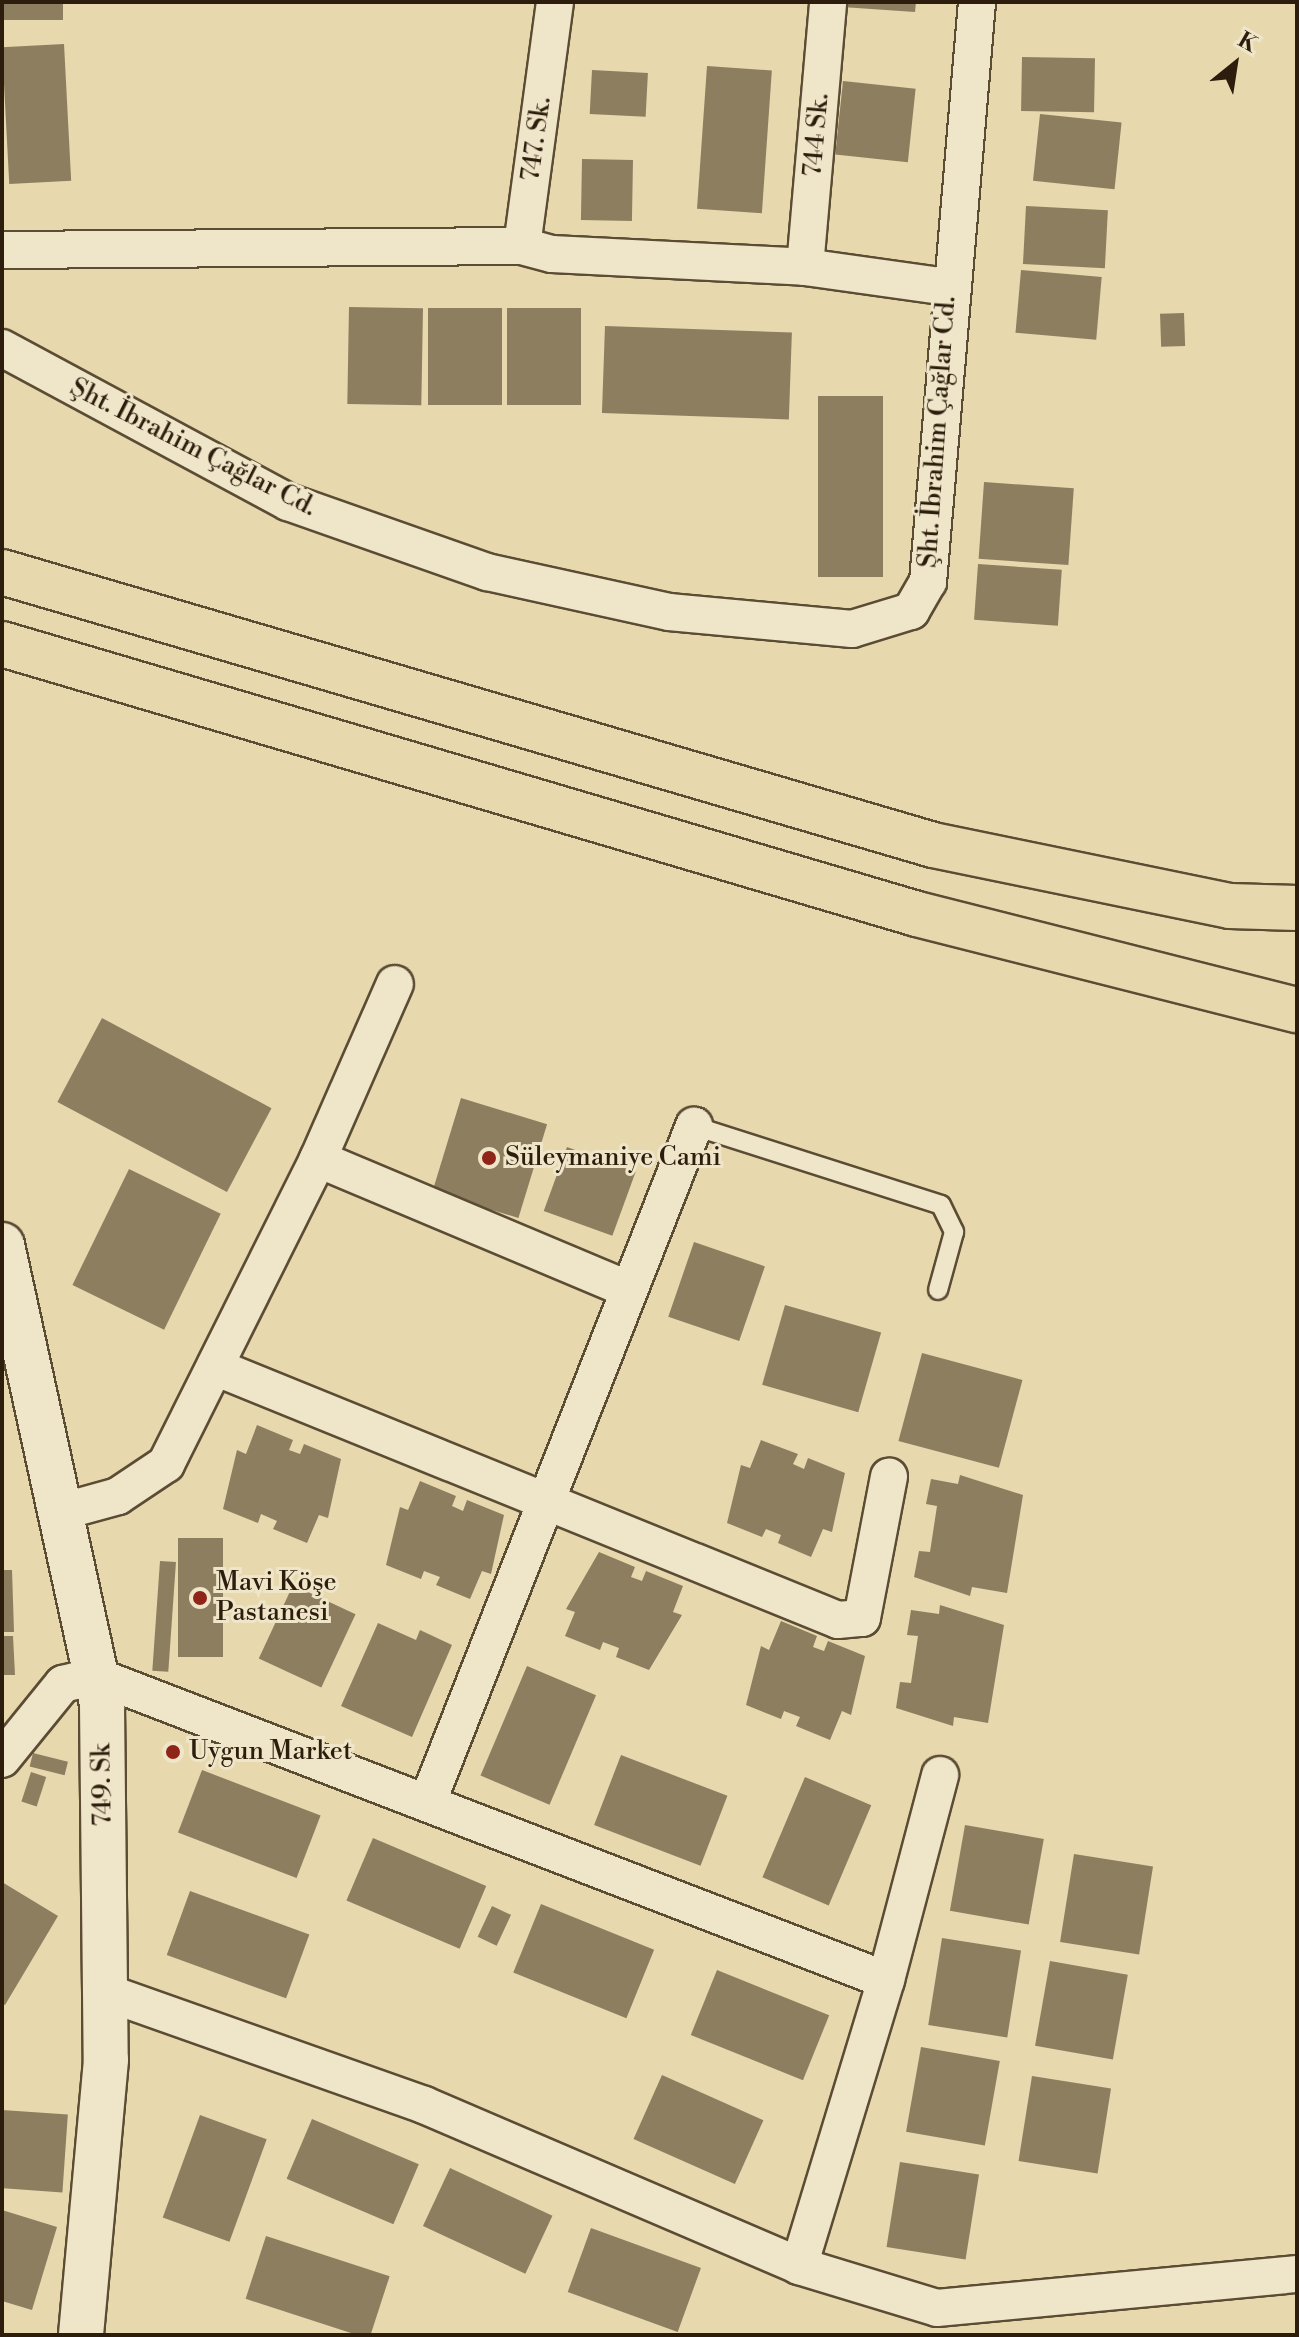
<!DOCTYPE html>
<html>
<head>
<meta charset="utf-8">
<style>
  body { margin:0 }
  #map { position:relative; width:1299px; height:2337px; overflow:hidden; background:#e7d8ad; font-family:"Libre Bodoni",serif }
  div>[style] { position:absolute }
  .building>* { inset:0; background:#8d7e60; transform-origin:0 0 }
  .roads { filter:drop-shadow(2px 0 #5b4c34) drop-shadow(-2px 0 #5b4c34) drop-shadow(0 2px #5b4c34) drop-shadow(0 -2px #5b4c34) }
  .lane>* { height:18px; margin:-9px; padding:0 9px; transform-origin:9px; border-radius:9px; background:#efe6ca }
  .street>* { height:36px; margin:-18px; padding:0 18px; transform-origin:18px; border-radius:18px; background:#efe6ca }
  .secondary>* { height:44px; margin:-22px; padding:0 22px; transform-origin:22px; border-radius:22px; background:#efe6ca }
  .highway>* { height:44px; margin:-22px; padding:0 22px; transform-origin:22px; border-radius:22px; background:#e7d8ad }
  .dots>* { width:22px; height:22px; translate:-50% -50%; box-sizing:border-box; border:4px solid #efe6ca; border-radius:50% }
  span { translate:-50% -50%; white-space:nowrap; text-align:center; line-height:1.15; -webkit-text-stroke:6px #efe6ca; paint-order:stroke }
  .street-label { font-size:26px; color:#2c1d0c }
  .poi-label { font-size:26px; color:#2c1d0c }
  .left { translate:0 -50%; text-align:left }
  .frame { position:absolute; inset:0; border:4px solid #2c1d0c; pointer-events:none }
  .north { position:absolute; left:1195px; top:24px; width:80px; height:80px; -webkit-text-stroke:6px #efe6ca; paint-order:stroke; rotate:30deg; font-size:22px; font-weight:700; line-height:32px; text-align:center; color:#2c1d0c }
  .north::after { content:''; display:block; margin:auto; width:28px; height:36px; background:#2c1d0c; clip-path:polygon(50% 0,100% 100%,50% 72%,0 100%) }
</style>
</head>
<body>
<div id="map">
  <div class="building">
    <div style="left:2px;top:2px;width:61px;height:18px"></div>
    <div style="clip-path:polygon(842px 2px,916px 2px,915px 12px,842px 7px)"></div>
    <div style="left:64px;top:44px;width:137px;height:62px;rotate:87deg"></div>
    <div style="left:1022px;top:57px;width:73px;height:54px;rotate:1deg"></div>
    <div style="left:707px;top:66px;width:65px;height:143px;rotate:4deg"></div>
    <div style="left:592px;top:70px;width:56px;height:44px;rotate:3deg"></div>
    <div style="left:843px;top:81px;width:73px;height:74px;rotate:6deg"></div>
    <div style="left:1040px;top:114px;width:82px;height:67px;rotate:6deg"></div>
    <div style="left:582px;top:159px;width:51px;height:61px;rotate:1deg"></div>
    <div style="left:1026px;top:206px;width:82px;height:58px;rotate:3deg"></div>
    <div style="left:1021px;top:270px;width:81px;height:63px;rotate:5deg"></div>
    <div style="left:349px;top:307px;width:74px;height:97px;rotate:1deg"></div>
    <div style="left:428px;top:308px;width:74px;height:97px"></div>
    <div style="left:507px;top:308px;width:74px;height:97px"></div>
    <div style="left:1184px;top:313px;width:33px;height:24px;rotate:88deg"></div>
    <div style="left:605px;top:326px;width:187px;height:87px;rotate:2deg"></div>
    <div style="left:818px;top:396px;width:65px;height:181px"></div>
    <div style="left:984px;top:482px;width:90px;height:77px;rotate:4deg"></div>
    <div style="left:978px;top:564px;width:84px;height:56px;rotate:4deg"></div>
    <div style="left:102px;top:1018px;width:192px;height:95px;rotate:28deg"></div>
    <div style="left:461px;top:1098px;width:90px;height:98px;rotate:17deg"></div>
    <div style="left:567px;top:1147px;width:73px;height:68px;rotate:20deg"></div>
    <div style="left:129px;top:1169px;width:102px;height:129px;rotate:26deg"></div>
    <div style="left:694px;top:1242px;width:75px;height:79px;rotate:19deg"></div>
    <div style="left:785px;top:1305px;width:100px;height:83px;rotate:16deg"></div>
    <div style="left:922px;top:1353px;width:104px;height:91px;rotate:15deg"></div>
    <div style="clip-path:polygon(257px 1425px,293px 1440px,289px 1450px,300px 1454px,304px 1444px,341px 1459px,328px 1518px,319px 1515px,307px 1543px,273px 1529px,277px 1521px,261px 1514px,258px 1523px,223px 1509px,237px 1450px,246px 1454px)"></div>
    <div style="clip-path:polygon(761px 1440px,798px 1454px,793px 1464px,804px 1469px,808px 1458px,845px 1473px,832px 1532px,823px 1529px,811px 1557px,778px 1543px,781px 1535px,766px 1529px,762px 1537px,727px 1523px,741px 1465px,750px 1468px)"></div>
    <div style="clip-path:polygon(960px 1475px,1023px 1495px,1007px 1593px,972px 1587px,970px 1596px,914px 1577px,919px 1551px,930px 1552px,937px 1506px,926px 1504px,931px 1479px,958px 1484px)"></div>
    <div style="clip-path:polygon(420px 1481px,456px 1496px,452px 1506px,463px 1511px,467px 1500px,504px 1515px,491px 1574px,482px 1571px,470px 1599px,436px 1585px,440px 1577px,424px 1571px,421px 1579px,386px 1565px,400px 1507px,408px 1510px)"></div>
    <div style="left:178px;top:1538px;width:45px;height:119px"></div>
    <div style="clip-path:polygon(599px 1552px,635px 1567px,631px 1577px,642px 1581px,646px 1571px,683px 1586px,673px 1612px,682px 1615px,649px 1670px,616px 1657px,619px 1648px,603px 1642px,600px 1650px,565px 1636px,575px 1612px,566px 1609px)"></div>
    <div style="left:160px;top:1561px;width:16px;height:110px;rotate:4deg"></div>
    <div style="clip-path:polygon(2px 1570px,12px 1570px,14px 1632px,2px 1632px)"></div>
    <div style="left:293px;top:1585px;width:69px;height:81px;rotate:25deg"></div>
    <div style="clip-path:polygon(940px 1605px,1004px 1625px,988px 1723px,954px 1717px,953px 1726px,896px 1708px,900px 1682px,911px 1683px,918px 1636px,907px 1635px,911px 1610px,939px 1614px)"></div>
    <div style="clip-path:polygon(781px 1621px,817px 1636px,813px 1647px,824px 1651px,828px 1641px,865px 1656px,851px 1715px,842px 1711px,830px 1740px,796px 1726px,800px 1717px,784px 1711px,781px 1719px,746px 1705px,761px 1646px,769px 1650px)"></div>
    <div style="clip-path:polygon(378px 1623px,416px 1640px,420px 1630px,452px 1645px,412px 1737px,341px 1706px)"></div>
    <div style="clip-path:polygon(2px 1636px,13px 1636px,15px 1675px,2px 1675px)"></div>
    <div style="left:527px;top:1666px;width:75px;height:119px;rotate:23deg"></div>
    <div style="left:33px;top:1753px;width:36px;height:14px;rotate:14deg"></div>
    <div style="left:621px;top:1755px;width:114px;height:75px;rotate:21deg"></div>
    <div style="left:202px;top:1770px;width:127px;height:67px;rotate:21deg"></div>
    <div style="left:31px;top:1772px;width:16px;height:31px;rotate:18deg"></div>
    <div style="left:805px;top:1777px;width:72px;height:109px;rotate:23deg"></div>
    <div style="left:965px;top:1825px;width:80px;height:87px;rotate:10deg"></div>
    <div style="left:373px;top:1838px;width:123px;height:68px;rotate:23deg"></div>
    <div style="left:1074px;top:1854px;width:80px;height:89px;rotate:9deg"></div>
    <div style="clip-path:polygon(2px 1882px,58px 1916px,5px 2005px,2px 2003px)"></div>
    <div style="left:190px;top:1891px;width:127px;height:68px;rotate:20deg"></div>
    <div style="left:541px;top:1904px;width:122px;height:74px;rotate:22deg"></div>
    <div style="left:492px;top:1906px;width:21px;height:34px;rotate:25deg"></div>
    <div style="left:942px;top:1938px;width:80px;height:88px;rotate:9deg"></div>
    <div style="left:1050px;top:1961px;width:79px;height:86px;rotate:10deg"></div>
    <div style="left:717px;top:1970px;width:121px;height:70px;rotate:22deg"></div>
    <div style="left:921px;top:2047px;width:80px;height:86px;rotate:10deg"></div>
    <div style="left:662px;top:2075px;width:111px;height:70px;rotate:24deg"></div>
    <div style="left:1032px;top:2076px;width:80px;height:86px;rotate:9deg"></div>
    <div style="left:2px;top:2110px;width:66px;height:78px;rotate:4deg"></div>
    <div style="left:200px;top:2115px;width:71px;height:109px;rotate:20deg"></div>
    <div style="left:312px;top:2119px;width:116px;height:65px;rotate:23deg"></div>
    <div style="left:900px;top:2162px;width:80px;height:86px;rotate:9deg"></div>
    <div style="left:450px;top:2168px;width:113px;height:64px;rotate:25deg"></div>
    <div style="clip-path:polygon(2px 2210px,57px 2227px,32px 2310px,2px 2301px)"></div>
    <div style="left:591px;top:2228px;width:117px;height:68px;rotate:20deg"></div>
    <div style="left:266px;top:2236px;width:130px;height:66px;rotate:18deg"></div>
  </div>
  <div class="roads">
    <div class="lane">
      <div style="left:694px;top:1126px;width:259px;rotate:17.7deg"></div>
      <div style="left:941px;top:1205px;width:30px;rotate:64deg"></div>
      <div style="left:954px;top:1232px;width:60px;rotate:105.4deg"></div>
    </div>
    <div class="street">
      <div style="left:555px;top:2px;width:246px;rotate:97.7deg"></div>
      <div style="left:522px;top:246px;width:31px;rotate:15deg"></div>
      <div style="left:552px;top:254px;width:253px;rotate:2.9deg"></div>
      <div style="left:805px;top:267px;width:144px;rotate:8deg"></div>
      <div style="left:2px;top:250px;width:520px;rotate:-0.44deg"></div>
      <div style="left:805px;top:267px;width:266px;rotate:-85deg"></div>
      <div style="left:2px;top:348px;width:325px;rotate:28.3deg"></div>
      <div style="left:288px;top:502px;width:211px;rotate:19.4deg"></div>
      <div style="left:487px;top:572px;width:186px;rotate:12.4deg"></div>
      <div style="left:669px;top:612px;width:184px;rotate:5.3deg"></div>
      <div style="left:852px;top:629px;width:62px;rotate:-17deg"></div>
      <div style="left:911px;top:611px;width:34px;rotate:-60deg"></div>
      <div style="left:928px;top:582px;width:582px;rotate:-85.17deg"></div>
      <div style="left:318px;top:1159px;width:333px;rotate:22.8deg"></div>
      <div style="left:215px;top:1367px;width:672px;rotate:22.1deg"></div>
      <div style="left:838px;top:1620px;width:24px;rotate:-5deg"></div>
      <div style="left:862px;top:1618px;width:144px;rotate:-79.2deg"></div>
      <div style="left:64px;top:1511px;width:56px;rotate:-15.5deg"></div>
      <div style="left:118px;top:1496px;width:58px;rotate:-33.7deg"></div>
      <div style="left:166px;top:1464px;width:341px;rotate:-63.5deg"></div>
      <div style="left:318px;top:1159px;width:191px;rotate:-66.3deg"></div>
      <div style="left:2px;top:1759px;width:97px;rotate:-50.9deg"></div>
      <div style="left:63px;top:1684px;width:34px;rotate:-14deg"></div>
      <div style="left:96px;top:1676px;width:846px;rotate:21.05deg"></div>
      <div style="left:886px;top:1980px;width:299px;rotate:106.9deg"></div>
      <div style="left:428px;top:1801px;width:726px;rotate:-68.49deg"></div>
      <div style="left:886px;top:1980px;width:212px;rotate:-75.2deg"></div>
      <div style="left:105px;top:1992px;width:338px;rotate:19.5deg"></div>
      <div style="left:424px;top:2105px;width:408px;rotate:23.2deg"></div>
      <div style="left:799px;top:2266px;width:144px;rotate:16.9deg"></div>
      <div style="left:937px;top:2308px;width:362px;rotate:-5.4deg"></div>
    </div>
    <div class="secondary">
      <div style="left:2px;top:1245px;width:471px;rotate:77.7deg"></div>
      <div style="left:102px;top:1705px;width:355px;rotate:89.4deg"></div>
      <div style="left:106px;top:2060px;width:276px;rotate:95.2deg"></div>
    </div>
    <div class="highway">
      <div style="left:2px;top:572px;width:970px;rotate:16.34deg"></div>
      <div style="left:933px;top:845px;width:303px;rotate:11.6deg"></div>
      <div style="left:1230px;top:906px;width:67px;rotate:1.7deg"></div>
      <div style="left:2px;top:644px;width:954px;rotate:16.44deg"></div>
      <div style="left:917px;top:914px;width:392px;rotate:14.2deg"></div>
    </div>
  </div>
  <div class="dots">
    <div style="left:489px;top:1158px;background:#8f2418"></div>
    <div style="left:200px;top:1598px;background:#8f2418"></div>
    <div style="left:173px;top:1752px;background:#8f2418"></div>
  </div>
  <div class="street-label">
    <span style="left:817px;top:135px;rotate:-85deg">744 Sk.</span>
    <span style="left:537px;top:139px;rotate:-82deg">747. Sk.</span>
    <span style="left:938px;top:432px;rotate:-86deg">Şht. İbrahim Çağlar Cd.</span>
    <span style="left:193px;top:448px;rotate:27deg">Şht. İbrahim Çağlar Cd.</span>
    <span style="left:103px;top:1785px;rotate:-91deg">749. Sk</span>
  </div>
  <div class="poi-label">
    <span class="left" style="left:505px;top:1158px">Süleymaniye Cami</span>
    <span class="left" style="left:216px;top:1598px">Mavi Köşe<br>Pastanesi</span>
    <span class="left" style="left:189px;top:1752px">Uygun Market</span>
  </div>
  <div class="frame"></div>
  <div class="north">K</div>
</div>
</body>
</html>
